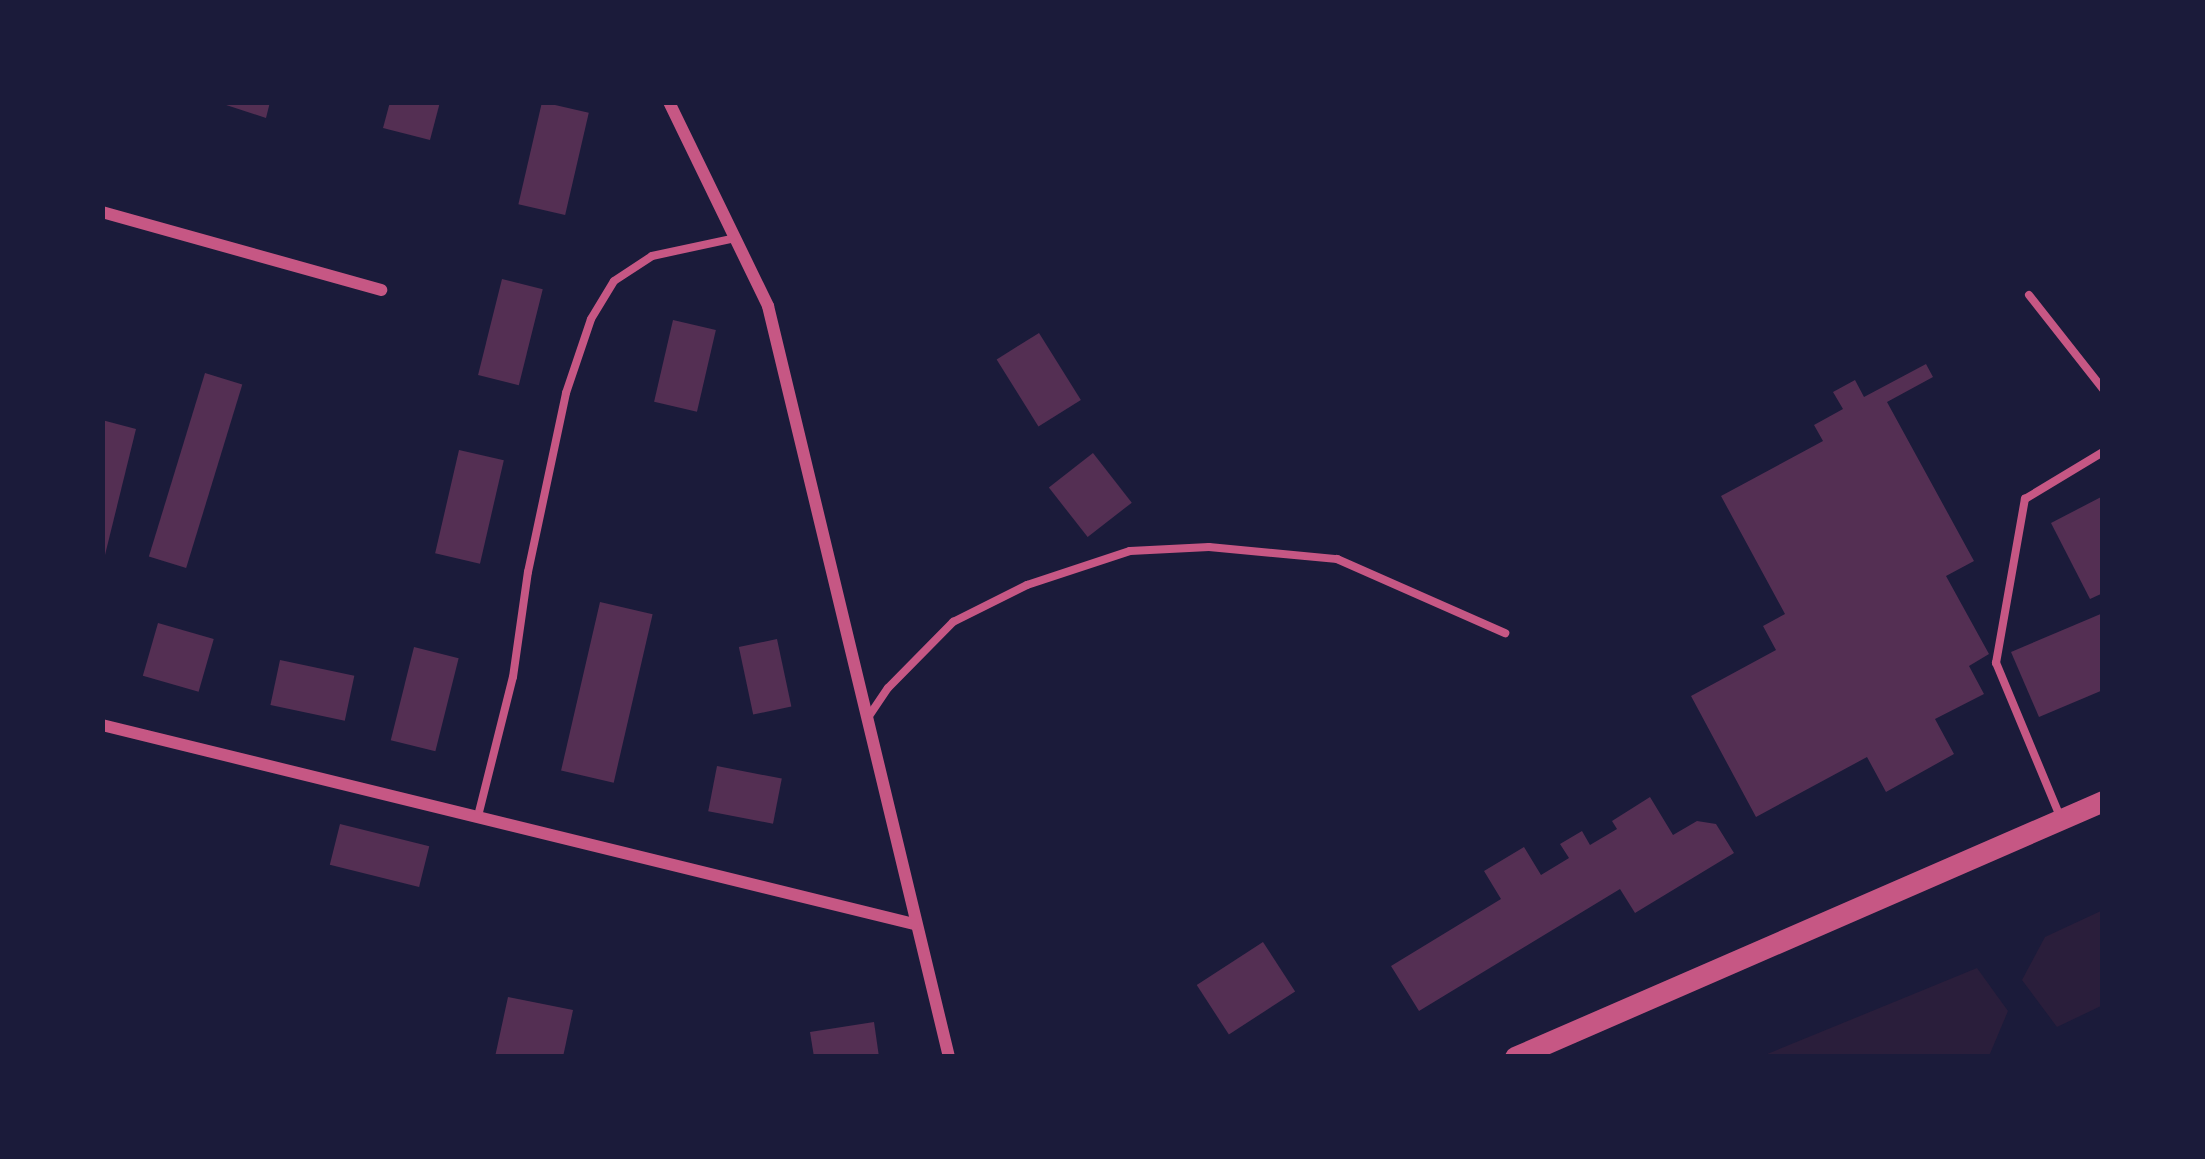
<!DOCTYPE html>
<html>
<head>
<meta charset="utf-8">
<style>
  body { margin:0 }
  #map { position:relative; width:2205px; height:1159px; overflow:hidden; background:#1b1b3a; font-family:"Source Sans 3",sans-serif }
  div>[style] { position:absolute }
  .green>* { inset:0; background:#2a1e3b }
  .building>* { inset:0; background:#542f53; transform-origin:0 0 }
  .service>* { height:8px; margin:-4px; padding:0 4px; transform-origin:4px; border-radius:4px; background:#c65784 }
  .minor>* { height:12px; margin:-6px; padding:0 6px; transform-origin:6px; border-radius:6px; background:#c65784 }
  .tertiary>* { height:21px; margin:-10.5px; padding:0 10.5px; transform-origin:10.5px; border-radius:10.5px; background:#c65784 }
  span { translate:-50% -50%; white-space:nowrap; text-align:center; line-height:1.15; -webkit-text-stroke:12px #1b1b3a; paint-order:stroke }
  .frame { position:absolute; inset:0; border:105px solid #1b1b3a; pointer-events:none }
</style>
</head>
<body>
<div id="map">
  <div class="green">
    <div style="clip-path:polygon(2103px 910px,2103px 1005px,2057px 1027px,2022px 980px,2045px 937px)"></div>
    <div style="clip-path:polygon(1977px 968px,2008px 1011px,1989px 1056px,1760px 1057px)"></div>
  </div>
  <div class="building">
    <div style="clip-path:polygon(217px 102px,270px 102px,266px 118px)"></div>
    <div style="clip-path:polygon(390px 102px,440px 102px,430px 140px,383px 128px)"></div>
    <div style="left:542px;top:102px;width:48px;height:105px;rotate:13deg"></div>
    <div style="left:502px;top:279px;width:42px;height:99px;rotate:14deg"></div>
    <div style="left:673px;top:320px;width:44px;height:84px;rotate:13deg"></div>
    <div style="left:1039px;top:333px;width:79px;height:50px;rotate:58deg"></div>
    <div style="clip-path:polygon(1926px 364px,1933px 377px,1887px 402px,1974px 561px,1946px 576px,1989px 654px,1969px 666px,1984px 694px,1935px 719px,1954px 754px,1886px 792px,1867px 757px,1756px 817px,1691px 696px,1776px 650px,1763px 626px,1785px 614px,1721px 496px,1823px 441px,1814px 425px,1843px 409px,1833px 392px,1855px 380px,1864px 397px)"></div>
    <div style="left:205px;top:373px;width:39px;height:192px;rotate:17deg"></div>
    <div style="clip-path:polygon(102px 420px,136px 429px,104px 559px,102px 558px)"></div>
    <div style="left:459px;top:450px;width:46px;height:106px;rotate:13deg"></div>
    <div style="left:1093px;top:453px;width:63px;height:56px;rotate:52deg"></div>
    <div style="clip-path:polygon(2103px 496px,2103px 593px,2090px 599px,2051px 523px)"></div>
    <div style="left:600px;top:602px;width:54px;height:173px;rotate:13deg"></div>
    <div style="clip-path:polygon(2103px 613px,2103px 690px,2039px 717px,2011px 652px)"></div>
    <div style="left:158px;top:623px;width:58px;height:55px;rotate:16deg"></div>
    <div style="left:777px;top:639px;width:69px;height:39px;rotate:78deg"></div>
    <div style="left:414px;top:647px;width:46px;height:96px;rotate:14deg"></div>
    <div style="left:280px;top:660px;width:76px;height:46px;rotate:12deg"></div>
    <div style="left:717px;top:766px;width:66px;height:46px;rotate:11deg"></div>
    <div style="clip-path:polygon(1650px 797px,1673px 835px,1697px 821px,1716px 824px,1734px 853px,1635px 913px,1620px 889px,1419px 1011px,1391px 966px,1501px 899px,1484px 871px,1524px 847px,1541px 875px,1569px 858px,1560px 844px,1582px 831px,1590px 845px,1617px 829px,1612px 821px)"></div>
    <div style="left:340px;top:824px;width:92px;height:42px;rotate:14deg"></div>
    <div style="left:1263px;top:942px;width:59px;height:79px;rotate:57deg"></div>
    <div style="clip-path:polygon(508px 997px,573px 1010px,563px 1057px,495px 1057px)"></div>
    <div style="clip-path:polygon(874px 1022px,879px 1057px,814px 1057px,810px 1032px)"></div>
  </div>
  <div class="service">
    <div style="left:2029px;top:295px;width:120px;rotate:51.8deg"></div>
    <div style="left:867px;top:719px;width:37px;rotate:-56deg"></div>
    <div style="left:888px;top:688px;width:93px;rotate:-45.4deg"></div>
    <div style="left:953px;top:622px;width:83px;rotate:-26.6deg"></div>
    <div style="left:1027px;top:585px;width:108px;rotate:-18.3deg"></div>
    <div style="left:1130px;top:551px;width:79px;rotate:-2.9deg"></div>
    <div style="left:1209px;top:547px;width:129px;rotate:5.4deg"></div>
    <div style="left:1337px;top:559px;width:184px;rotate:23.8deg"></div>
    <div style="left:2059px;top:814px;width:164px;rotate:-112.6deg"></div>
    <div style="left:1996px;top:663px;width:167px;rotate:-80deg"></div>
    <div style="left:2025px;top:499px;width:91px;rotate:-31.1deg"></div>
    <div style="left:478px;top:816px;width:143px;rotate:-75.9deg"></div>
    <div style="left:513px;top:677px;width:106px;rotate:-81.9deg"></div>
    <div style="left:528px;top:572px;width:183px;rotate:-78deg"></div>
    <div style="left:566px;top:393px;width:78px;rotate:-71.3deg"></div>
    <div style="left:591px;top:319px;width:44px;rotate:-58.8deg"></div>
    <div style="left:614px;top:281px;width:45px;rotate:-33.3deg"></div>
    <div style="left:652px;top:256px;width:85px;rotate:-12.2deg"></div>
  </div>
  <div class="minor">
    <div style="left:669px;top:102px;width:227px;rotate:64.1deg"></div>
    <div style="left:768px;top:306px;width:773px;rotate:76.45deg"></div>
    <div style="left:102px;top:212px;width:290px;rotate:15.6deg"></div>
    <div style="left:102px;top:725px;width:836px;rotate:13.77deg"></div>
  </div>
  <div class="tertiary">
    <div style="left:1515px;top:1057px;width:641px;rotate:-23.53deg"></div>
  </div>
  <div class="frame"></div>
</div>
</body>
</html>
